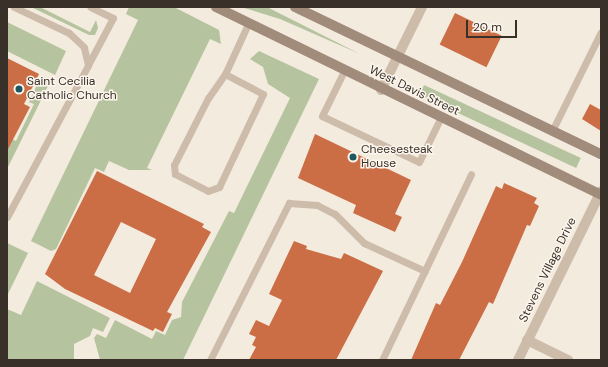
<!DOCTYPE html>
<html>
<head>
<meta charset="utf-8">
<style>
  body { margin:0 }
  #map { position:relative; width:608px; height:367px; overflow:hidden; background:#f4ebdf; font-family:"DM Sans",sans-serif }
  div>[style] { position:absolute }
  .green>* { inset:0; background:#b5c49e; transform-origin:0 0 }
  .building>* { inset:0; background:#cb6e46; transform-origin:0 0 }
  .service>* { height:7px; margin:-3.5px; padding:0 3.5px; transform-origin:3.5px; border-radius:3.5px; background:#cdbcaa }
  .minor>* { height:10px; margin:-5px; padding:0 5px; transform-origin:5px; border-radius:5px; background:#cdbcaa }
  .secondary>* { height:10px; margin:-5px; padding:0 5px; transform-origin:5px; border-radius:5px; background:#a18b7b }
  .dots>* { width:11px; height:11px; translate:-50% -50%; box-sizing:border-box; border:2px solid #fbf5ec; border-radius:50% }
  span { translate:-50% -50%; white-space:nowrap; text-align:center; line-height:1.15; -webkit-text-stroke:3px #fbf5ec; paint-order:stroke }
  .poi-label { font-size:12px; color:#3a302a }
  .left { translate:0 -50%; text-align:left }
  .street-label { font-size:12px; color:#3a302a }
  .frame { position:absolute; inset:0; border:8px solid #3a302a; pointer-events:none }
  .scale { position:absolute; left:466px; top:20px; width:51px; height:18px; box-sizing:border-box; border:2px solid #3a302a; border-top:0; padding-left:5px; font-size:12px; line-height:14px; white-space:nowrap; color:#3a302a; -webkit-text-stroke:3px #fbf5ec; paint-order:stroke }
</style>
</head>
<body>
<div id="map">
  <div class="green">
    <div style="clip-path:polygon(31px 7px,40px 7px,90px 32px,96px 20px,98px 28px,95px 35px,89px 35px)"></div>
    <div style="clip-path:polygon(129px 7px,174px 7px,219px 30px,221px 44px,210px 39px,147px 168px,152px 170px,129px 170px,109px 161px,104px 172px,95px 168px,56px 249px,51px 251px,31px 241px,138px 20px,126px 14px)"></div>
    <div style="clip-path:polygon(241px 7px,267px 7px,360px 54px,280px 19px)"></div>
    <div style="clip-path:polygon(7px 22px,66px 51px,55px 75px,7px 51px)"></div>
    <div style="clip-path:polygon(259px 51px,319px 79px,183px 360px,100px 360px,94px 338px,97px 334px,106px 338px,115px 320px,152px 339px,156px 331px,165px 335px,172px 320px,181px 317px,182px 302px,229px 211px,234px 213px,290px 98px,268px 84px,263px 67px,250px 59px)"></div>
    <div style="clip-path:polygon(41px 76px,51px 80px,8px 167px,7px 145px,10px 138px,16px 141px,34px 104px,29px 102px)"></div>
    <div style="left:424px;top:85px;width:173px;height:11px;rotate:25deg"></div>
    <div style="clip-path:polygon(7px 243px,28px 253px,7px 296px)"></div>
    <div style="clip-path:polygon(37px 281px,110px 318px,103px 332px,93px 328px,90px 336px,74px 344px,74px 360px,7px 360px,7px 309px,21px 315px)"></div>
  </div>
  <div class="building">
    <div style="left:455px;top:13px;width:52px;height:35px;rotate:26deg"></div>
    <div style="clip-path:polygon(7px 58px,39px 74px,24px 104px,30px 107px,7px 151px)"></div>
    <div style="clip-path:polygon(590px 104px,601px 110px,601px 131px,582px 119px)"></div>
    <div style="clip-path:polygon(315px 134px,411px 180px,395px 214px,402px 217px,395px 232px,353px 213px,356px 205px,298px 178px)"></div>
    <div style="clip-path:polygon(evenodd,97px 171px,204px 224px,202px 227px,211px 232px,167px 312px,172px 314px,163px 332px,155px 328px,153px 331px,65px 289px,45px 274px,97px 171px,121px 222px,156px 239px,130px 293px,94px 275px,121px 222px)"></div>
    <div style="clip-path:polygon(504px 183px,537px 198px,534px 203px,539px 206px,530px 226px,527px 225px,493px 304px,489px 302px,459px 360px,411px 360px,436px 303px,440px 305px,462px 262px,496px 186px,502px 189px)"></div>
    <div style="clip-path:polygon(294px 241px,307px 246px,306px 249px,341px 259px,344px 253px,383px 271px,336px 360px,249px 360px,256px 347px,252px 345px,256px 337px,249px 334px,256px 320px,269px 326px,282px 300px,269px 294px)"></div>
  </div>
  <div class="service">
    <div style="left:88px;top:65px;width:53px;rotate:-62deg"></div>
    <div style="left:113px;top:18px;width:25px;rotate:-154deg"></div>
    <div style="left:344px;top:71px;width:50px;rotate:116.1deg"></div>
    <div style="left:322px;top:116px;width:107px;rotate:25.4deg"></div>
    <div style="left:419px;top:162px;width:48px;rotate:-64deg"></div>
    <div style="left:225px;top:74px;width:29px;rotate:125deg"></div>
    <div style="left:208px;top:98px;width:75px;rotate:116.9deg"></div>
    <div style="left:174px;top:165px;width:9px;rotate:84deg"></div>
    <div style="left:175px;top:174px;width:37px;rotate:27deg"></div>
    <div style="left:208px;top:191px;width:12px;rotate:-20deg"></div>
    <div style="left:219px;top:187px;width:103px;rotate:-64.7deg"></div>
    <div style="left:263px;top:94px;width:43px;rotate:-152.2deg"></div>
    <div style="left:225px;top:74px;width:55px;rotate:-65.3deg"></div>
    <div style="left:552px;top:131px;width:110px;rotate:-63.7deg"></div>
    <div style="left:7px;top:217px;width:172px;rotate:-61.9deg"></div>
    <div style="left:88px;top:65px;width:18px;rotate:-103deg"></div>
    <div style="left:84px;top:47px;width:21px;rotate:-137deg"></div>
    <div style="left:69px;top:33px;width:61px;rotate:-154.7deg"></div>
    <div style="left:210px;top:360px;width:176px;rotate:-63.3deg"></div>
    <div style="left:289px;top:203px;width:28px;rotate:4deg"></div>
    <div style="left:317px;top:205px;width:20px;rotate:27deg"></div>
    <div style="left:335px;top:214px;width:41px;rotate:45deg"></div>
    <div style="left:364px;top:243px;width:67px;rotate:24.7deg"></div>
    <div style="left:382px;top:360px;width:206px;rotate:-64.4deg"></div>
  </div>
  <div class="minor">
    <div style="left:381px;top:90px;width:93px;rotate:-63.7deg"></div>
    <div style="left:527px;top:340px;width:46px;rotate:26deg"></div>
    <div style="left:518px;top:360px;width:188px;rotate:-63.8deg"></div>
  </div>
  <div class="secondary">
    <div style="left:216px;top:7px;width:428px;rotate:26deg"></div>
    <div style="left:295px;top:7px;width:339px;rotate:25.7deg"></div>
  </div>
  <div class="dots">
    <div style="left:19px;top:89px;background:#1d565e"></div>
    <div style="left:353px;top:157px;background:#1d565e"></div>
  </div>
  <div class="poi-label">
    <span class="left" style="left:27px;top:89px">Saint Cecilia<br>Catholic Church</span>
    <span class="left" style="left:361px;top:157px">Cheesesteak<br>House</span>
  </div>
  <div class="street-label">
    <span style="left:414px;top:91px;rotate:26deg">West Davis Street</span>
    <span style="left:548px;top:270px;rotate:-64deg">Stevens Village Drive</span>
  </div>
  <div class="frame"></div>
  <div class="scale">20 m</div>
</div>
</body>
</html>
